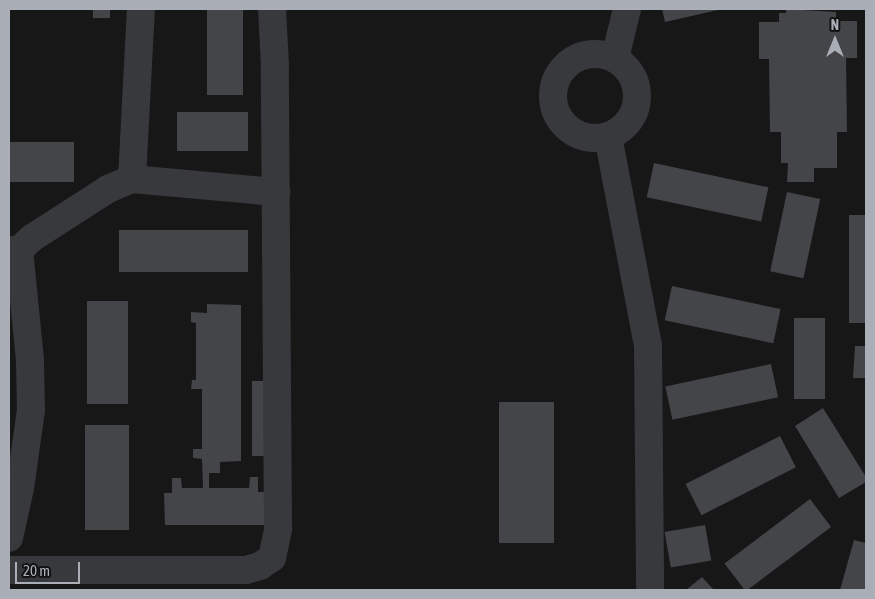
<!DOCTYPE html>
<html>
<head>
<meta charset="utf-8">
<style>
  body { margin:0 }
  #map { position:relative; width:875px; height:599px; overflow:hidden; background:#171718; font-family:"Asap Condensed",sans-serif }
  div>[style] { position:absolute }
  .building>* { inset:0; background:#444548; transform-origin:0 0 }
  .minor>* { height:28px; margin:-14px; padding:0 14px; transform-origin:14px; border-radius:14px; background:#38393d }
  .minor>.ring { margin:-14px; padding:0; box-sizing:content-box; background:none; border:28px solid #38393d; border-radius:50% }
  span { translate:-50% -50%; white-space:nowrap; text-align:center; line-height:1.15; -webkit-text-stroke:4px #121213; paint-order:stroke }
  .frame { position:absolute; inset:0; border:10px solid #aaafb7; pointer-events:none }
  .north { position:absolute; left:810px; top:15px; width:50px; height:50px; -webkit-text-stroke:4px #121213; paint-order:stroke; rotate:0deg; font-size:14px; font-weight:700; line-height:20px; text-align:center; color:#aaafb7 }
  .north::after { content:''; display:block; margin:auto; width:18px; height:22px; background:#aaafb7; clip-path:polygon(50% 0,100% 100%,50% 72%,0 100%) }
  .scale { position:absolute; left:15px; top:562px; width:65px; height:22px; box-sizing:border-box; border:2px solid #aaafb7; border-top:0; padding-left:6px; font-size:15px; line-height:18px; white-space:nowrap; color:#aaafb7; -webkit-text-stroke:4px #121213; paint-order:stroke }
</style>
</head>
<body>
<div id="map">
  <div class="building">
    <div style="left:93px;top:9px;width:17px;height:9px"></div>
    <div style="left:207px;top:9px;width:36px;height:86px"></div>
    <div style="clip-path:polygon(662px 9px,718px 9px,718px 10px,665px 22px)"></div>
    <div style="clip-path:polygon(786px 9px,836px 12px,836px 21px,857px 21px,857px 58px,846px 58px,847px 132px,837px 132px,837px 168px,814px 168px,814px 182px,787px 182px,788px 163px,781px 163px,781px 132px,770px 132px,769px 59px,759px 59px,759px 22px,779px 22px,779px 13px,786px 13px)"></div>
    <div style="left:248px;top:112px;width:39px;height:71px;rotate:90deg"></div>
    <div style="left:74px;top:142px;width:40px;height:65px;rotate:90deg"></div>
    <div style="left:654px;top:163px;width:117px;height:35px;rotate:12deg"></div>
    <div style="left:787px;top:192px;width:34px;height:81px;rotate:12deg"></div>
    <div style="left:849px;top:215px;width:17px;height:108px"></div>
    <div style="left:248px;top:230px;width:42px;height:129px;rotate:90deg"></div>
    <div style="left:672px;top:286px;width:111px;height:35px;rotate:12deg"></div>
    <div style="left:128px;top:301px;width:103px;height:41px;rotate:90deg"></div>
    <div style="clip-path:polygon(207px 304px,241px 305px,241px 461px,220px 462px,220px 473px,209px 473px,209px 488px,249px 488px,250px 477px,258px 477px,258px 492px,265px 492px,265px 525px,165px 525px,164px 493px,172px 493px,172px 478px,181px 478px,182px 488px,203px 488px,202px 459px,193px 458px,193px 449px,202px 449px,202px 389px,191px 389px,192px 380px,196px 380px,196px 323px,191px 322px,191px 312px,207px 313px)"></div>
    <div style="left:794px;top:318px;width:31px;height:81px"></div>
    <div style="clip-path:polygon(855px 346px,866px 346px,866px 378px,853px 378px)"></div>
    <div style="left:771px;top:364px;width:34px;height:108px;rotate:78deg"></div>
    <div style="left:252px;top:381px;width:17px;height:75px"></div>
    <div style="left:554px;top:402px;width:141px;height:55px;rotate:90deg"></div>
    <div style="clip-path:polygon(823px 408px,866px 477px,866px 482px,839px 498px,795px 426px)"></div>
    <div style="left:85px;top:425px;width:44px;height:105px"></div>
    <div style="left:780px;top:436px;width:35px;height:106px;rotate:63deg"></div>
    <div style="left:810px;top:499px;width:35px;height:107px;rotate:53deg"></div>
    <div style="left:705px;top:525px;width:36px;height:41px;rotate:80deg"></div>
    <div style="clip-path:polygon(854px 540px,866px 543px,866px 590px,840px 590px)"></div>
    <div style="clip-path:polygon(702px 577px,714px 590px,686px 590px)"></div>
  </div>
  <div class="minor">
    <div class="ring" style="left:553px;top:54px;width:56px;height:56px"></div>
    <div style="left:615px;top:58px;width:50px;rotate:-76.2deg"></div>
    <div style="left:608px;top:136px;width:214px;rotate:79.2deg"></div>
    <div style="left:648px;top:346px;width:244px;rotate:89.5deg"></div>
    <div style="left:132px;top:179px;width:170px;rotate:-87deg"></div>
    <div style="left:9px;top:250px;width:10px"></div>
    <div style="left:19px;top:250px;width:111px;rotate:84.3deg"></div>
    <div style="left:30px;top:360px;width:50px;rotate:88.9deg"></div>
    <div style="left:31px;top:410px;width:79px;rotate:98deg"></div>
    <div style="left:20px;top:488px;width:51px;rotate:102.4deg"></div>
    <div style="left:19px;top:250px;width:18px;rotate:-43deg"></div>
    <div style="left:32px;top:238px;width:90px;rotate:-32.8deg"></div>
    <div style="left:108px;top:189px;width:26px;rotate:-23deg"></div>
    <div style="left:132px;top:179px;width:145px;rotate:5.2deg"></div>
    <div style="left:9px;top:570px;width:237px"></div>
    <div style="left:246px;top:570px;width:15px;rotate:-16deg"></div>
    <div style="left:260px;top:566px;width:14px;rotate:-34deg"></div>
    <div style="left:272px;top:558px;width:30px;rotate:-78deg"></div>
    <div style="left:278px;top:529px;width:463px;rotate:-90.4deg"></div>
    <div style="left:275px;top:66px;width:57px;rotate:-93deg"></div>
  </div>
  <div class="frame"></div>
  <div class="north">N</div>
  <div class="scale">20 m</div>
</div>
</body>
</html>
